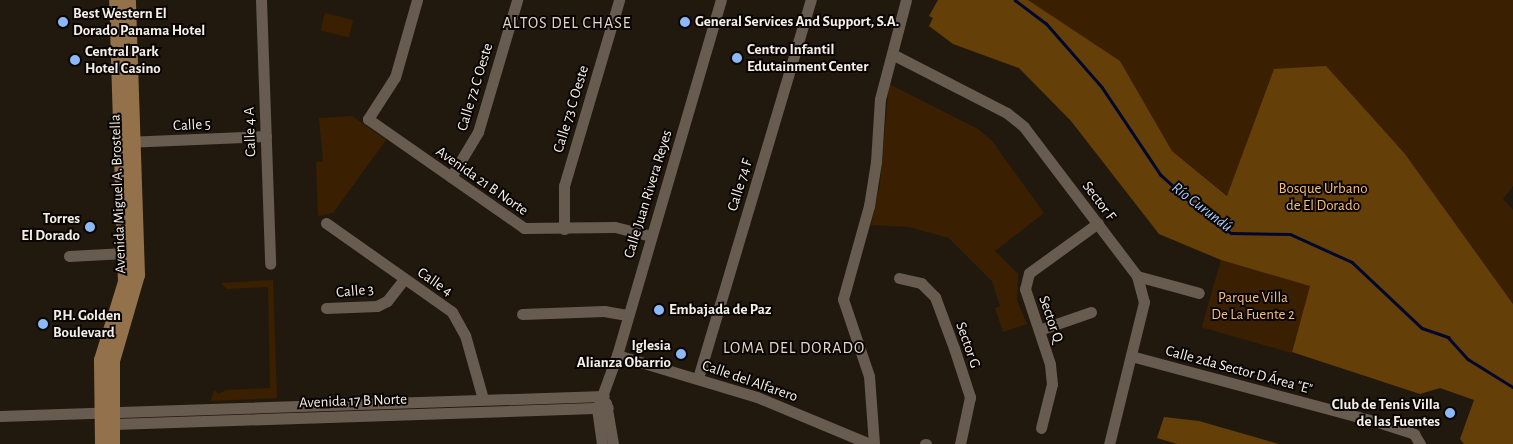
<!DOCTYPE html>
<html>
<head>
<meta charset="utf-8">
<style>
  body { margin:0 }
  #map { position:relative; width:1513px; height:444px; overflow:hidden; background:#22190e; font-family:"Alegreya Sans",sans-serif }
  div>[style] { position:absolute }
  .green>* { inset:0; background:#3a2000; transform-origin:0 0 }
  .forest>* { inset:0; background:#653f08 }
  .stream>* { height:2.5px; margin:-1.25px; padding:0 1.25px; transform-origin:1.25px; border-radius:1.25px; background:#00072e }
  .minor>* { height:11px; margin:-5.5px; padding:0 5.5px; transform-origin:5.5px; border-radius:5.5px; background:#685c50 }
  .major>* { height:14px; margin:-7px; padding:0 7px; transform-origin:7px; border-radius:7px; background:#93724b }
  .dots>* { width:14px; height:14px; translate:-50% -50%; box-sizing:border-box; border:2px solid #080503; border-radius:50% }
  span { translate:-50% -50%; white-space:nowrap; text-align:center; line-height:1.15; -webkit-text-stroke:4px #080503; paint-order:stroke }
  .poi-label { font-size:15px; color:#f6efe8; font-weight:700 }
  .left { translate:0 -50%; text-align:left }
  .right { translate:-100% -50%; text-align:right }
  .street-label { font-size:15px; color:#f6efe8 }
  .park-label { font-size:15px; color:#f8be7b }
  .neighbourhood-label { font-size:16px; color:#e4d6c8; letter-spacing:1px }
  .water-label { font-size:16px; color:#a9cbfe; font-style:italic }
</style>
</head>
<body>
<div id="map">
  <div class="green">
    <div style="clip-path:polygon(1028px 0,1513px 0,1513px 186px,1503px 199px,1513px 210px,1513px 304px,1405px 154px,1274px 69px,1228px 196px,1172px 151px,1120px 61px)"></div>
    <div style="left:325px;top:13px;width:29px;height:18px;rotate:14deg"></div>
    <div style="clip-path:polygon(889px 84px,978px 129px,992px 141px,1044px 213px,995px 251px,1018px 274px,1017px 301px,1027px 324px,1003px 332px,995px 308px,1000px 306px,992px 281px,949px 238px,909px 227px,871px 225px,880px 184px)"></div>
    <div style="clip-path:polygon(352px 116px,386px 140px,333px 213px,318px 216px,316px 162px,323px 162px,319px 118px)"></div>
    <div style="left:1221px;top:260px;width:93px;height:70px;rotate:16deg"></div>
    <div style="clip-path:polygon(273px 280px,277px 398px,211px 401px,214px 390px,219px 394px,226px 390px,270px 388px,268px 287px,227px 289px,221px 283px)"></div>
  </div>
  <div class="forest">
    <div style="clip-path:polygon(938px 0,1028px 0,1120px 61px,1172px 151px,1227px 196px,1274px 69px,1326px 66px,1405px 154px,1513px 304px,1513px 444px,1464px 444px,1460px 439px,1474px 400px,1440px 388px,1420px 394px,1292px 352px,1310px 286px,1221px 260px,1159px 234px,1071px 121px,1019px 68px,953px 44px,929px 26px,933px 18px,929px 16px)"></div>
    <div style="clip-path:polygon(1164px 417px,1199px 421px,1279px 444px,1177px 444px,1157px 438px)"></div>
  </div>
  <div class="stream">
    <div style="left:1015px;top:0;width:39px;rotate:37deg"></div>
    <div style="left:1046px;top:23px;width:85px;rotate:48.8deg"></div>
    <div style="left:1102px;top:87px;width:106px;rotate:56.2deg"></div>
    <div style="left:1161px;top:175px;width:43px;rotate:42.2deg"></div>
    <div style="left:1193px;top:204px;width:48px;rotate:37.3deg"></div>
    <div style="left:1231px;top:233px;width:59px;rotate:1deg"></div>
    <div style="left:1290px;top:234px;width:68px;rotate:24.3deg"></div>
    <div style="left:1352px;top:262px;width:96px;rotate:43.3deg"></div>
    <div style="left:1422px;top:328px;width:28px;rotate:19deg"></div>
    <div style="left:1448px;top:337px;width:30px;rotate:48deg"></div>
    <div style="left:1468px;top:359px;width:53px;rotate:31.9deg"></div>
  </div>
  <div class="minor">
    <div style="left:261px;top:0;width:264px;rotate:88deg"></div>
    <div style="left:417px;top:0;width:80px;rotate:105.9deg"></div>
    <div style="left:395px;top:77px;width:50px;rotate:122.7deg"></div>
    <div style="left:368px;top:119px;width:190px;rotate:34.9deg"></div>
    <div style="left:524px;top:228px;width:91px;rotate:-0.6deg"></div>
    <div style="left:615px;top:227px;width:37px;rotate:14deg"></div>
    <div style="left:892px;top:54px;width:129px;rotate:27.2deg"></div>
    <div style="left:1007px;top:113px;width:22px;rotate:39deg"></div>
    <div style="left:1024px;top:127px;width:187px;rotate:52.8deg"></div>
    <div style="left:1137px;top:276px;width:27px;rotate:75deg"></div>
    <div style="left:1144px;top:302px;width:146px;rotate:103.8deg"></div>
    <div style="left:125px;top:142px;width:141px;rotate:-2.4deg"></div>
    <div style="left:451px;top:177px;width:52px;rotate:-59deg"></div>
    <div style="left:478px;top:132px;width:138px;rotate:-73.5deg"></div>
    <div style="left:326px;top:223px;width:154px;rotate:35.2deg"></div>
    <div style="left:452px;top:312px;width:26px;rotate:61deg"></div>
    <div style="left:465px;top:335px;width:66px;rotate:74.3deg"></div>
    <div style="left:564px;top:229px;width:43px;rotate:-90deg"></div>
    <div style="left:564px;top:186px;width:194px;rotate:-73.5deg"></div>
    <div style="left:69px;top:256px;width:56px;rotate:-3.1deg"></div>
    <div style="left:1137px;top:276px;width:64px;rotate:15.3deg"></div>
    <div style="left:899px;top:278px;width:23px;rotate:13deg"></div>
    <div style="left:921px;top:283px;width:20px;rotate:45deg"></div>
    <div style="left:935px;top:297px;width:54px;rotate:69.6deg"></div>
    <div style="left:954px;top:348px;width:52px;rotate:71.9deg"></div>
    <div style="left:970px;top:397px;width:48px;rotate:102deg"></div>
    <div style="left:326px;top:308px;width:51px;rotate:-2.2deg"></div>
    <div style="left:377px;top:306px;width:11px;rotate:-27deg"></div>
    <div style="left:387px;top:301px;width:28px;rotate:-52deg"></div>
    <div style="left:522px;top:314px;width:82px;rotate:-2.1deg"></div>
    <div style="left:604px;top:311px;width:23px;rotate:10deg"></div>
    <div style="left:1039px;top:330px;width:55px;rotate:-19.1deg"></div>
    <div style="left:617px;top:355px;width:146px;rotate:16.7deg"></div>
    <div style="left:757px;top:397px;width:122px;rotate:22.6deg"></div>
    <div style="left:1131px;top:356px;width:262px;rotate:15deg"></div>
    <div style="left:1384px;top:424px;width:32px;rotate:18deg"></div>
    <div style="left:1414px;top:434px;width:12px;rotate:59deg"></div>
    <div style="left:698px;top:378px;width:395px;rotate:-73.4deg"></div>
    <div style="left:606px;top:403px;width:42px;rotate:80.3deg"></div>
    <div style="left:0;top:416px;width:604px;rotate:-1.9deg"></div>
    <div style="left:107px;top:418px;width:9px;rotate:41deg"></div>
    <div style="left:114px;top:424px;width:494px;rotate:-1.9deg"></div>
    <div style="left:1041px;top:428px;width:45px;rotate:-76deg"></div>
    <div style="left:1052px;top:384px;width:20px;rotate:-96deg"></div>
    <div style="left:1050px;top:364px;width:79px;rotate:-108.4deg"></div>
    <div style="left:1025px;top:289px;width:16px;rotate:-76deg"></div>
    <div style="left:1029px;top:273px;width:85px;rotate:-35.9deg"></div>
    <div style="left:602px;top:444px;width:34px;rotate:-98deg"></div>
    <div style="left:597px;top:410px;width:59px;rotate:-70deg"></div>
    <div style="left:617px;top:355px;width:370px;rotate:-73.7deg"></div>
    <div style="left:874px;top:444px;width:68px;rotate:-94.2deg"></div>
    <div style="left:869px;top:376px;width:81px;rotate:-108.7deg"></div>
    <div style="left:843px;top:299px;width:97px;rotate:-74.4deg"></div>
    <div style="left:869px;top:206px;width:45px;rotate:-81deg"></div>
    <div style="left:876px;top:162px;width:63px;rotate:-86.4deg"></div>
    <div style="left:880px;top:99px;width:102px;rotate:-75.3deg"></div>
    <div style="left:925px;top:444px;width:1px"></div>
  </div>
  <div class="major">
    <div style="left:102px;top:444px;width:84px;rotate:-90.7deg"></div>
    <div style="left:101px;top:360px;width:82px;rotate:-72.9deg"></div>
    <div style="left:125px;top:282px;width:282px;rotate:-91.8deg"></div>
    <div style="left:113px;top:444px;width:83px;rotate:-90deg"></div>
    <div style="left:113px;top:361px;width:90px;rotate:-73.8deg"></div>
    <div style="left:138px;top:275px;width:275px;rotate:-91.9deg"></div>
  </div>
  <div class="dots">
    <div style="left:63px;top:22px;background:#8cb9fc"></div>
    <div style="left:685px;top:22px;background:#8cb9fc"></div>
    <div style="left:737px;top:58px;background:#8cb9fc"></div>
    <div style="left:75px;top:60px;background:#8cb9fc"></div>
    <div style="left:90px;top:227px;background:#8cb9fc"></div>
    <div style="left:659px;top:310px;background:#8cb9fc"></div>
    <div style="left:43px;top:324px;background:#8cb9fc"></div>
    <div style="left:681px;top:354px;background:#8cb9fc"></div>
    <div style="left:1450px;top:413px;background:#8cb9fc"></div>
  </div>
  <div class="poi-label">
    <span class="left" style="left:73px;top:22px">Best Western El<br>Dorado Panama Hotel</span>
    <span class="left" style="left:695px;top:22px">General Services And Support, S.A.</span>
    <span class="left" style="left:747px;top:58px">Centro Infantil<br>Edutainment Center</span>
    <span class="left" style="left:85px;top:60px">Central Park<br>Hotel Casino</span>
    <span class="right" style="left:80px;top:227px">Torres<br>El Dorado</span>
    <span class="left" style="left:669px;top:310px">Embajada de Paz</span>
    <span class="left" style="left:53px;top:324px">P.H. Golden<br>Boulevard</span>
    <span class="right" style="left:671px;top:354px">Iglesia<br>Alianza Obarrio</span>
    <span class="right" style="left:1440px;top:413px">Club de Tenis Villa<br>de las Fuentes</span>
  </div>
  <div class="street-label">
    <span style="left:475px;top:87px;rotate:-73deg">Calle 72 C Oeste</span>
    <span style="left:571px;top:109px;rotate:-73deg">Calle 73 C Oeste</span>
    <span style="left:192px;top:125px;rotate:-3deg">Calle 5</span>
    <span style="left:250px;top:132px;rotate:-92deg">Calle 4 A</span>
    <span style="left:482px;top:181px;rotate:35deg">Avenida 21 B Norte</span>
    <span style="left:740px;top:185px;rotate:-73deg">Calle 74 F</span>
    <span style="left:118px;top:194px;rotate:-92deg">Avenida Miguel A. Brostella</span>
    <span style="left:648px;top:194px;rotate:-73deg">Calle Juan Rivera Reyes</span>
    <span style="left:1099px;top:201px;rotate:53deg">Sector F</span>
    <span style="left:435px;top:282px;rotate:35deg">Calle 4</span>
    <span style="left:355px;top:291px;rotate:-5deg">Calle 3</span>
    <span style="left:1051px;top:319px;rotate:71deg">Sector Q</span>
    <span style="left:968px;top:345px;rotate:71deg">Sector G</span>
    <span style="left:1239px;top:370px;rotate:15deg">Calle 2da Sector D Área "E"</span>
    <span style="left:750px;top:381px;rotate:19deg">Calle del Alfarero</span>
    <span style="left:353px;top:401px;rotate:-2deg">Avenida 17 B Norte</span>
  </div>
  <div class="park-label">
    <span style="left:1323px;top:197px">Bosque Urbano<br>de El Dorado</span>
    <span style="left:1253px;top:306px">Parque Villa<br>De La Fuente 2</span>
  </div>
  <div class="neighbourhood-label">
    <span style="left:567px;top:23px">ALTOS DEL CHASE</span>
    <span style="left:794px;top:348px">LOMA DEL DORADO</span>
  </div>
  <div class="water-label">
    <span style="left:1202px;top:207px;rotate:37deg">Río Curundú</span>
  </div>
</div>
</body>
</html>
